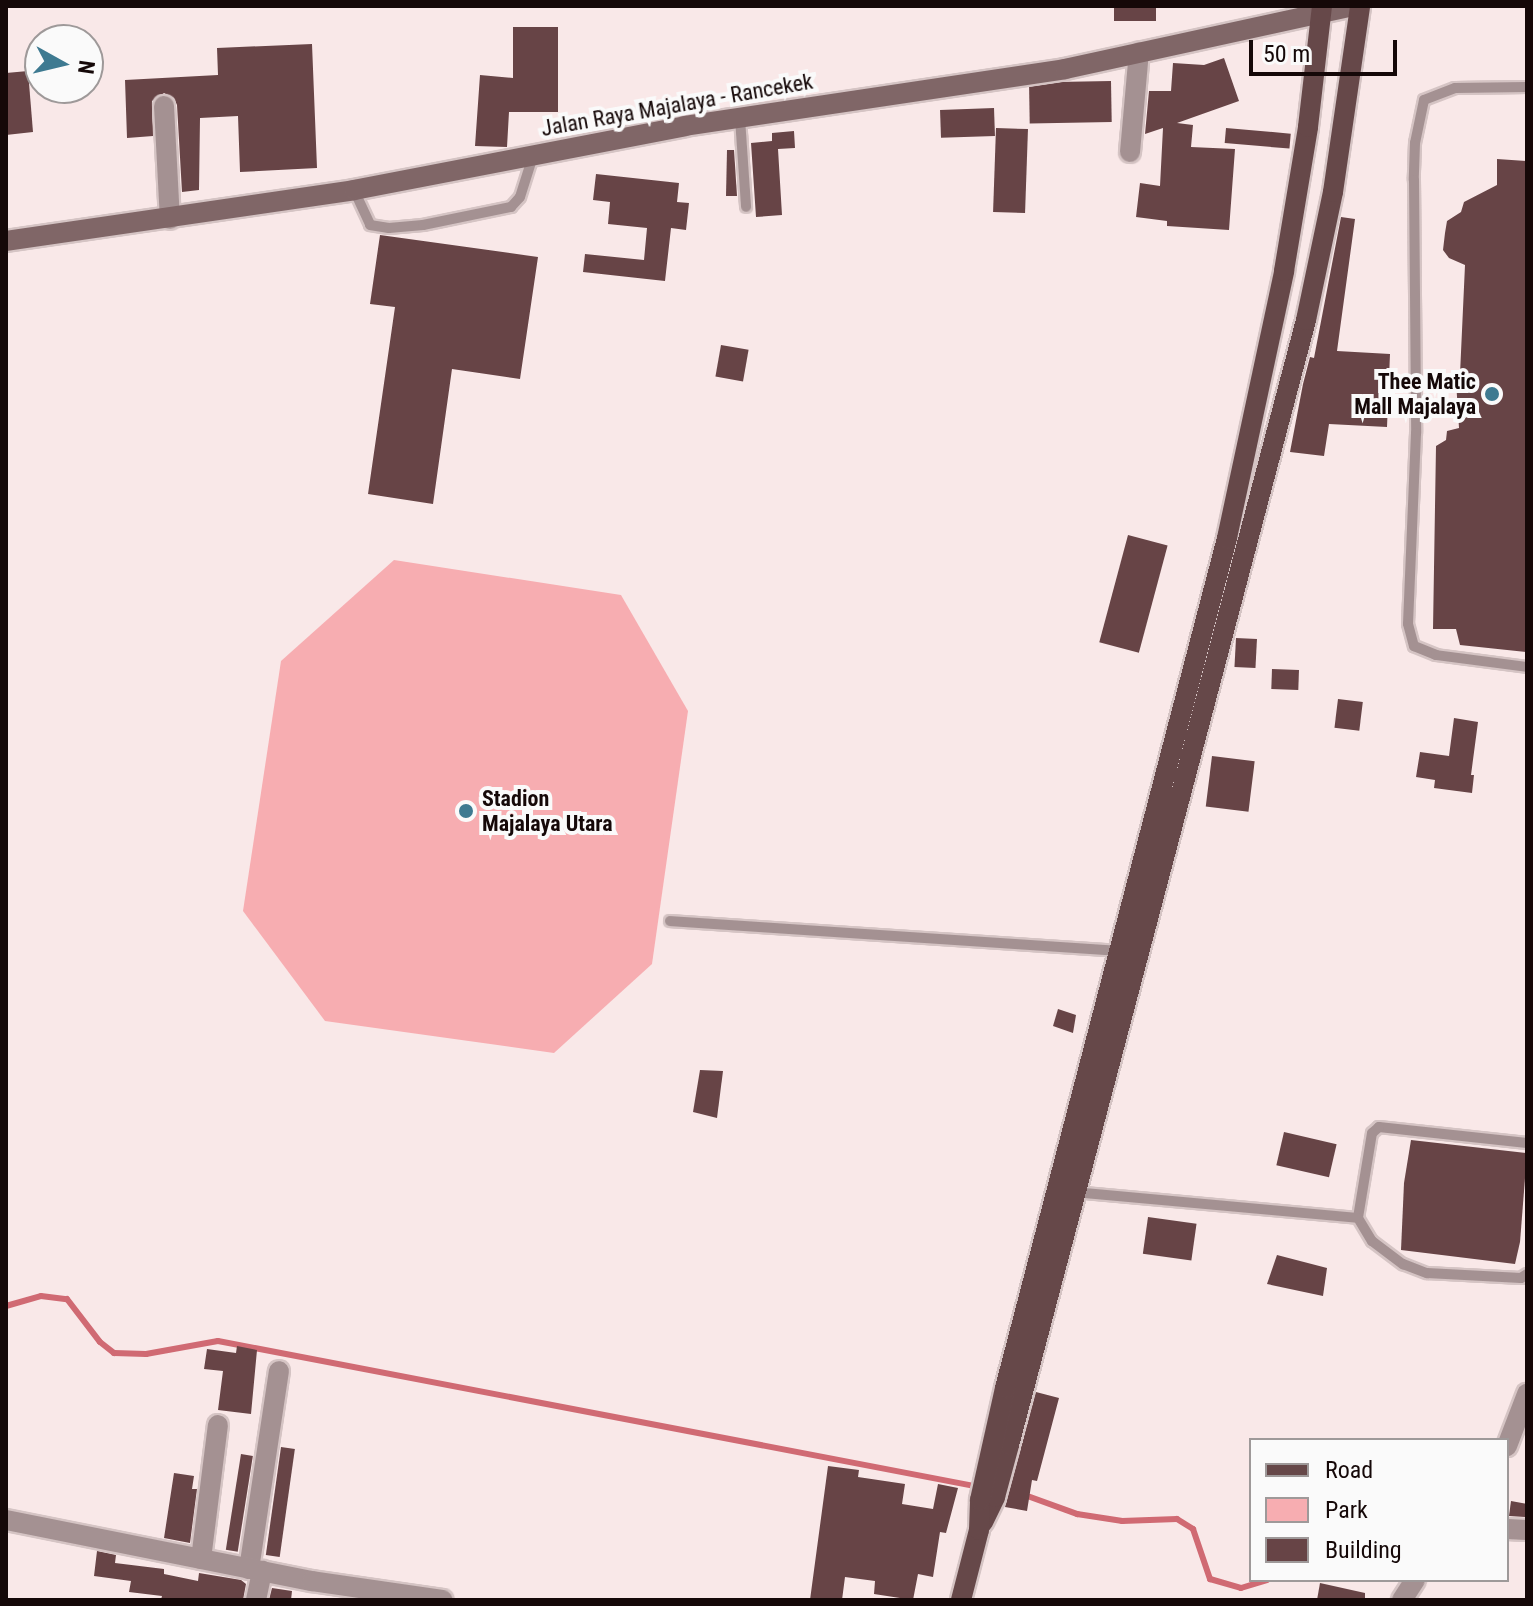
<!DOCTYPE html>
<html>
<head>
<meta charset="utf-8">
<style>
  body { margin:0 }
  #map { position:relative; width:1533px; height:1606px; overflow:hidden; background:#f9e8e8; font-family:"Roboto Condensed",sans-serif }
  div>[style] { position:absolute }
  .green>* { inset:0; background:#f7adb1 }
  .stream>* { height:6px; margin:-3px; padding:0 3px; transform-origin:3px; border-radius:3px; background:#d06a73 }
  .building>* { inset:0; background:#674446; transform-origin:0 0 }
  .roads { filter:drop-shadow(2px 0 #d5c4c4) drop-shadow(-2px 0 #d5c4c4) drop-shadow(0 2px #d5c4c4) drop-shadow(0 -2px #d5c4c4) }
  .service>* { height:10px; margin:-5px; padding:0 5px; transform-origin:5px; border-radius:5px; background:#a49192 }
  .minor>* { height:20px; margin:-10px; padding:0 10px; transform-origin:10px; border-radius:10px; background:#a49192 }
  .tertiary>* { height:20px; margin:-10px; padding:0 10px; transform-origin:10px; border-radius:10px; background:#a49192 }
  .secondary>* { height:20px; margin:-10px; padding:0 10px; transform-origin:10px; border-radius:10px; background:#806667 }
  .primary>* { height:20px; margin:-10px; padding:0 10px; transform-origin:10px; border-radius:10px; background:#664849 }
  .dots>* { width:22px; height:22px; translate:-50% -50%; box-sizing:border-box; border:4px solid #fafafa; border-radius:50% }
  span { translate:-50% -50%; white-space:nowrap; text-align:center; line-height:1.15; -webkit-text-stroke:8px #fafafa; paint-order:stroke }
  .street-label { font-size:22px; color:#150808 }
  .poi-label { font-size:22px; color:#150808; font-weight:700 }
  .right { translate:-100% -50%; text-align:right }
  .left { translate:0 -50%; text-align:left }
  .frame { position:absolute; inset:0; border:8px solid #150808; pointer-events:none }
  .legend { position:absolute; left:1249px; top:1438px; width:260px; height:144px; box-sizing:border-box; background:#fafafa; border:2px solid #9e9999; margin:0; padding:10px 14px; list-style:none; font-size:24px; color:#150808 }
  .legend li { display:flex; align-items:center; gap:16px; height:40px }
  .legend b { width:40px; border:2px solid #9e9999 }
  .north { position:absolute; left:24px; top:24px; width:80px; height:80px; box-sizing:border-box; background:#fafafa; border:2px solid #9e9999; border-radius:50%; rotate:98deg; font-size:22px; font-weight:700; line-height:32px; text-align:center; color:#150808 }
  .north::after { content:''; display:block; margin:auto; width:28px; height:36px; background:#3e7a91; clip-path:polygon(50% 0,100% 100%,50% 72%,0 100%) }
  .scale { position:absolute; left:1249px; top:40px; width:148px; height:36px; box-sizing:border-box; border:4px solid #150808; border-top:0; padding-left:10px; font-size:24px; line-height:28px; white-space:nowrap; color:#150808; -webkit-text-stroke:6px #fafafa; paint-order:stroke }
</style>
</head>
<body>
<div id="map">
  <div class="green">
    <div style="clip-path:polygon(394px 560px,621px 595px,688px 711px,652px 964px,554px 1053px,325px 1021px,243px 911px,281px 661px)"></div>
  </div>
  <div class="stream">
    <div style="left:6px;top:1306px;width:36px;rotate:-16deg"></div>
    <div style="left:41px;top:1296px;width:26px;rotate:7deg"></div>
    <div style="left:67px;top:1299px;width:54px;rotate:52.5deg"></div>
    <div style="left:100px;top:1342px;width:18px;rotate:38deg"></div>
    <div style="left:114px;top:1353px;width:32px;rotate:2deg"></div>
    <div style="left:146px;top:1354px;width:73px;rotate:-10.2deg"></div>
    <div style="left:218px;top:1341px;width:776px;rotate:10.85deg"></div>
    <div style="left:1022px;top:1494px;width:59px;rotate:20deg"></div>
    <div style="left:1077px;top:1514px;width:46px;rotate:8.8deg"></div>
    <div style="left:1122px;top:1521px;width:55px;rotate:-2.1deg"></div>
    <div style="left:1177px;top:1519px;width:19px;rotate:32deg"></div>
    <div style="left:1193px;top:1529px;width:53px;rotate:71.2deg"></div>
    <div style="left:1210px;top:1579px;width:32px;rotate:16deg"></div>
    <div style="left:1241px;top:1588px;width:27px;rotate:-17deg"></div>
  </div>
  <div class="building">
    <div style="left:1114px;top:6px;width:42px;height:15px"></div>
    <div style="clip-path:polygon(513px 27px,558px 27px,558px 112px,509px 112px,507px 147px,475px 146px,480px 75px,513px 78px)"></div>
    <div style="clip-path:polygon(312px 44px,317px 168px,240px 172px,238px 116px,200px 118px,199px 190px,182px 192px,177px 105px,174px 98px,164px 93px,152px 101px,153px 136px,127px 138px,125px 80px,218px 75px,217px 48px)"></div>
    <div style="clip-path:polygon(1224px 58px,1239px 101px,1177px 123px,1193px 125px,1191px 147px,1235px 149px,1229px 230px,1167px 226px,1167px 221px,1136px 217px,1140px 183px,1160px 186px,1163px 128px,1145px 134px,1149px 91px,1171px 91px,1173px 63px,1204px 65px)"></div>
    <div style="clip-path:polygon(28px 71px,33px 132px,6px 135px,6px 73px)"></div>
    <div style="left:1111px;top:81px;width:41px;height:82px;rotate:89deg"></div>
    <div style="left:994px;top:108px;width:28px;height:54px;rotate:88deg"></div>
    <div style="left:996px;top:128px;width:32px;height:84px;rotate:2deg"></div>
    <div style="left:1226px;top:128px;width:65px;height:15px;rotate:5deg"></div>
    <div style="clip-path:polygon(794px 131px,795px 148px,778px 149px,782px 215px,756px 217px,751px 143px,772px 141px,772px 133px)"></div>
    <div style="clip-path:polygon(727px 150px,734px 150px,737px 196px,726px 196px)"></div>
    <div style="clip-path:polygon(1497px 159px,1527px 161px,1527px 652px,1460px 645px,1456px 629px,1433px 629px,1436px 446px,1446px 440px,1447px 431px,1459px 428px,1456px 381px,1460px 374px,1465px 265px,1449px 258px,1443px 250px,1445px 233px,1447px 221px,1461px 212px,1464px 202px,1497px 185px)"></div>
    <div style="clip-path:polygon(596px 174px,679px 183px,677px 202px,689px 203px,686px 230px,671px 228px,665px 281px,583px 272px,585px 254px,644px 260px,647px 228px,608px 224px,610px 202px,593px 200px)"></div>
    <div style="clip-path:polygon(1341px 217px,1355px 219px,1337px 351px,1390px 354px,1387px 427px,1329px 424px,1324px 456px,1290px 452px,1303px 384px,1310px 357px,1314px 358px)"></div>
    <div style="clip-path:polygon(380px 235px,538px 257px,520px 379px,452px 369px,433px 504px,368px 494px,395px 307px,370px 304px)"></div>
    <div style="left:721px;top:345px;width:28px;height:32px;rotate:10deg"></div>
    <div style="left:1128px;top:535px;width:41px;height:111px;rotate:15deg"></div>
    <div style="left:1236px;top:638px;width:21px;height:29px;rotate:3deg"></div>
    <div style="left:1272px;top:669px;width:27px;height:20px;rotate:2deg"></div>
    <div style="left:1338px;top:699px;width:25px;height:29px;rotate:7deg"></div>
    <div style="clip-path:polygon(1454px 718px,1478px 722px,1471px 775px,1474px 775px,1472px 793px,1434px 788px,1435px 780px,1416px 777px,1420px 752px,1449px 756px)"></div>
    <div style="left:1212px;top:756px;width:43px;height:51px;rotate:7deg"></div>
    <div style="clip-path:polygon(1058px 1009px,1076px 1015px,1073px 1033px,1053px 1026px)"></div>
    <div style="clip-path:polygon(700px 1070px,723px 1071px,717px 1118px,693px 1112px)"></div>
    <div style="left:1284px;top:1132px;width:54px;height:34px;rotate:13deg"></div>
    <div style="clip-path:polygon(1411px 1140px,1527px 1153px,1520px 1242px,1515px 1264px,1401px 1250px,1404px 1183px)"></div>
    <div style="left:1148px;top:1217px;width:49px;height:37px;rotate:8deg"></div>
    <div style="clip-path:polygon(1277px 1255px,1327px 1268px,1323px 1296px,1267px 1284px)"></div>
    <div style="clip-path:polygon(237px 1346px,257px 1350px,251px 1414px,218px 1410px,223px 1371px,204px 1369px,207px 1349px,236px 1353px)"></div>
    <div style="clip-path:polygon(1036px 1392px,1059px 1398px,1037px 1481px,1032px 1480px,1027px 1511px,1005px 1507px)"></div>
    <div style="left:281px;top:1447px;width:14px;height:109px;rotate:8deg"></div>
    <div style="left:241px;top:1454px;width:12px;height:97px;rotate:9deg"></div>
    <div style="clip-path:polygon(828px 1466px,859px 1470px,858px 1477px,905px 1484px,902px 1504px,933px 1509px,938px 1484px,958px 1488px,946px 1533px,940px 1532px,933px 1577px,918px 1574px,913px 1600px,874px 1594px,875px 1581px,845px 1577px,842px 1600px,810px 1600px)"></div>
    <div style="clip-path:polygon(174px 1473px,194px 1476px,192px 1489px,197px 1489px,190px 1543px,164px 1538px)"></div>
    <div style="clip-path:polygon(1511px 1501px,1527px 1504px,1525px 1517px,1509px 1516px)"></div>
    <div style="clip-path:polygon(97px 1551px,116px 1555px,115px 1563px,164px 1569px,164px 1574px,198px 1581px,199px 1573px,241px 1580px,246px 1584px,243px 1600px,161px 1600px,162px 1596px,129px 1592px,131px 1581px,94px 1576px)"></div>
    <div style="clip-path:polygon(1320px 1583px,1365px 1593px,1365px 1600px,1317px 1600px)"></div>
    <div style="clip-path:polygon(272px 1588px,292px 1591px,291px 1600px,269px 1600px)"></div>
  </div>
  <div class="roads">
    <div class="service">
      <div style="left:1527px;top:87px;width:72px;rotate:179.2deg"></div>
      <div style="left:1455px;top:88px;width:33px;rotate:159deg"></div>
      <div style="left:1424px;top:100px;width:44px;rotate:101.8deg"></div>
      <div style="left:1415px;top:143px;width:37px;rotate:92deg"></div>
      <div style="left:1414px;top:180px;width:253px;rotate:89.5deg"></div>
      <div style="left:1416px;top:433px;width:191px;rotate:92.4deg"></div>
      <div style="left:1408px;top:624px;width:23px;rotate:75deg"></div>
      <div style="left:1414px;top:646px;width:24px;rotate:22deg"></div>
      <div style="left:1436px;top:655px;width:92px;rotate:7.5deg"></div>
      <div style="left:740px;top:118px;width:89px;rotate:86.1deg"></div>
      <div style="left:354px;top:190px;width:38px;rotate:65deg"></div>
      <div style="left:370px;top:225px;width:19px;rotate:9deg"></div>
      <div style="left:389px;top:228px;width:34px;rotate:-5deg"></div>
      <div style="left:423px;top:225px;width:90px;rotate:-11.6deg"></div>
      <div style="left:511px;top:207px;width:13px;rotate:-48deg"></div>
      <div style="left:520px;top:197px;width:43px;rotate:-72.4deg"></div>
      <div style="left:670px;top:921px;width:450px;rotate:3.8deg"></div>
      <div style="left:1527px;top:1143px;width:149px;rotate:-173.8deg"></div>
      <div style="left:1379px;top:1127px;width:9px;rotate:139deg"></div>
      <div style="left:1372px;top:1133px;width:86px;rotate:99.4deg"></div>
      <div style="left:1358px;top:1218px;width:27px;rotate:59deg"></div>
      <div style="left:1372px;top:1241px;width:39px;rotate:37deg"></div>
      <div style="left:1403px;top:1264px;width:26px;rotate:21deg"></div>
      <div style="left:1427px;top:1273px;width:94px;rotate:3deg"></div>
      <div style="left:1521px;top:1278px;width:7px;rotate:-34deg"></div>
      <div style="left:1073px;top:1192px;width:286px;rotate:5.2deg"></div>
    </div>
    <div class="minor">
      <div style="left:164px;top:106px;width:113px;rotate:87deg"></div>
      <div style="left:1130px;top:152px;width:100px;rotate:-84.9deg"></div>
      <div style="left:1507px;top:1446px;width:56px;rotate:-69deg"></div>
      <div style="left:1507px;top:1529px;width:20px;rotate:3deg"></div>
      <div style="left:201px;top:1559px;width:135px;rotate:-82.8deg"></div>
      <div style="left:249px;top:1569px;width:200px;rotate:-81.4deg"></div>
      <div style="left:256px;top:1600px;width:30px;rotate:-78deg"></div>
      <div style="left:1402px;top:1600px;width:24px;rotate:-57deg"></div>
    </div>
    <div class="tertiary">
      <div style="left:6px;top:1520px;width:312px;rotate:11.3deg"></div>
      <div style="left:312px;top:1581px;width:132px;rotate:8.3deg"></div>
    </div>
    <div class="secondary">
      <div style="left:6px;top:241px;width:352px;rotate:-8.3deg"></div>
      <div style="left:354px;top:190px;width:337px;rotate:-10.9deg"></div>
      <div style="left:685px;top:126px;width:384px;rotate:-8.5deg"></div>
      <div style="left:1065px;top:69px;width:297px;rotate:-12.3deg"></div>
    </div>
    <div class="primary">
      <div style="left:983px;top:1522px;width:28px;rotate:-64deg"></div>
      <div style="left:995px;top:1497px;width:54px;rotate:-74.9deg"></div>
      <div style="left:1009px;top:1445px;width:1164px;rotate:-75.21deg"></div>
      <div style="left:1306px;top:320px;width:131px;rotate:-78.1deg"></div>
      <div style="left:1333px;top:192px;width:188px;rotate:-81.7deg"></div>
      <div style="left:961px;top:1600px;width:72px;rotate:-75.6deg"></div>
      <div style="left:979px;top:1530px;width:30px;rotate:-88deg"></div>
      <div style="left:980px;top:1500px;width:115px;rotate:-77.4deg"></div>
      <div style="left:1005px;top:1388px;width:879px;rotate:-75.36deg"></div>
      <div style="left:1227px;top:538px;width:273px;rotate:-77.9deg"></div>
      <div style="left:1284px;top:271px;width:146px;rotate:-80.5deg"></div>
      <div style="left:1308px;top:127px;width:122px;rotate:-83.4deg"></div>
    </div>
  </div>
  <div class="dots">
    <div style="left:1492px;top:394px;background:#3e7a91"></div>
    <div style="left:466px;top:811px;background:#3e7a91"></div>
  </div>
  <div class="street-label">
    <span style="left:677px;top:105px;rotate:-10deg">Jalan Raya Majalaya - Rancekek</span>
  </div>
  <div class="poi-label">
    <span class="right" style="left:1476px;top:394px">Thee Matic<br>Mall Majalaya</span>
    <span class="left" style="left:482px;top:811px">Stadion<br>Majalaya Utara</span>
  </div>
  <div class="frame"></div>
  <ul class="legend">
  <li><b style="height:10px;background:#664849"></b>Road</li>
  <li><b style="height:22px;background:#f7adb1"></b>Park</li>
  <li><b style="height:22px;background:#674446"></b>Building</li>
  </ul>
  <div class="north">N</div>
  <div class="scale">50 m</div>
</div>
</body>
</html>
